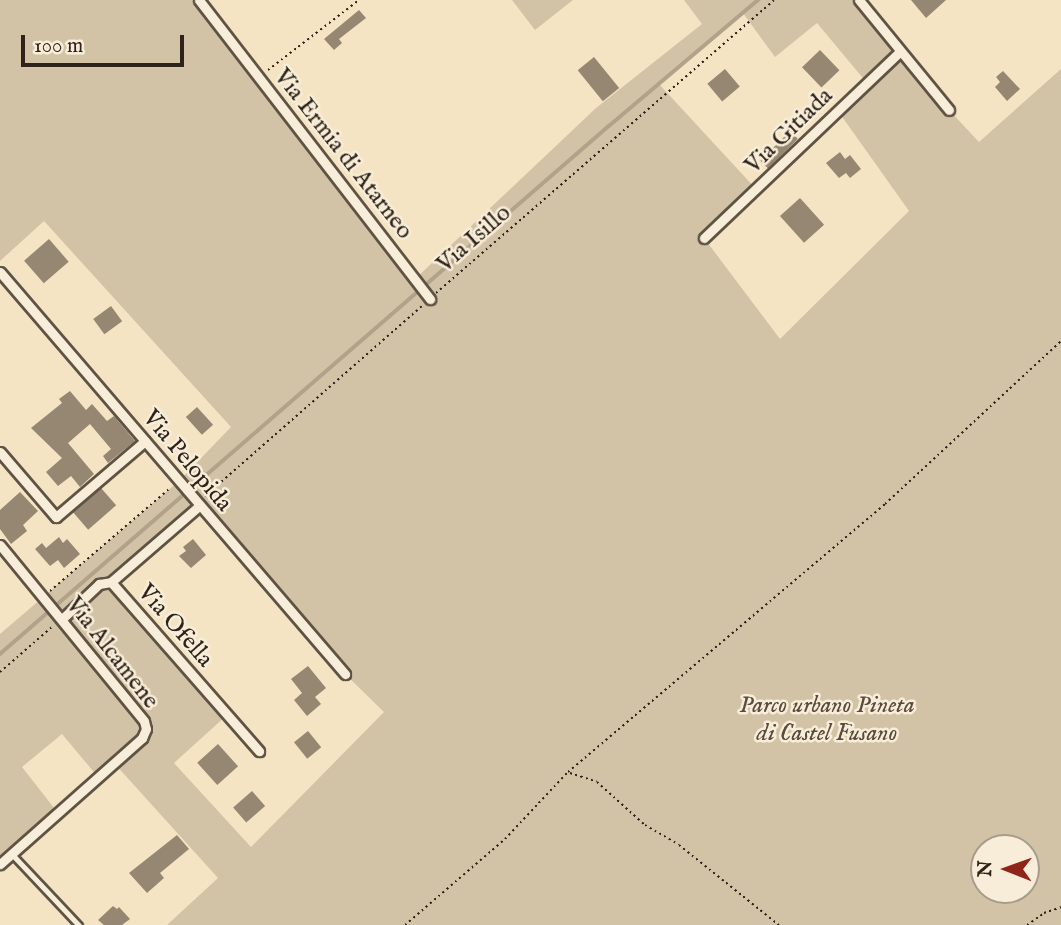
<!DOCTYPE html>
<html>
<head>
<meta charset="utf-8">
<style>
  body { margin:0 }
  #map { position:relative; width:1061px; height:925px; overflow:hidden; background:#f5e4c3; font-family:"IM FELL English",serif }
  div>[style] { position:absolute }
  .green>* { inset:0; background:#d3c3a6 }
  .stream>* { height:3.5px; margin:-1.75px; padding:0 1.75px; transform-origin:1.75px; border-radius:1.75px; background:#b1a28a }
  .building>* { inset:0; background:#958772; transform-origin:0 0 }
  .path>* { height:2px; margin-top:-1px; transform-origin:0; background:repeating-linear-gradient(90deg,#2d231a 0 2px,transparent 0 5.5px) }
  .roads { filter:drop-shadow(2px 0 #5f5344) drop-shadow(-2px 0 #5f5344) drop-shadow(0 2px #5f5344) drop-shadow(0 -2px #5f5344) }
  .lane>* { height:4.5px; margin:-2.25px; padding:0 2.25px; transform-origin:2.25px; border-radius:2.25px; background:#f8edd8 }
  .street>* { height:9px; margin:-4.5px; padding:0 4.5px; transform-origin:4.5px; border-radius:4.5px; background:#f8edd8 }
  span { translate:-50% -50%; white-space:nowrap; text-align:center; line-height:1.15; -webkit-text-stroke:5px #f8edd8; paint-order:stroke }
  .street-label { font-size:24px; color:#2d231a }
  .park-label { font-size:24px; color:#564b3d; font-style:italic }
  .north { position:absolute; left:970px; top:834px; width:70px; height:70px; box-sizing:border-box; background:#f8edd8; border:2px solid #a79c8c; border-radius:50%; rotate:271deg; font-size:19px; font-weight:700; line-height:28px; text-align:center; color:#2d231a }
  .north::after { content:''; display:block; margin:auto; width:24px; height:32px; background:#8f2418; clip-path:polygon(50% 0,100% 100%,50% 72%,0 100%) }
  .scale { position:absolute; left:21px; top:35px; width:163px; height:32px; box-sizing:border-box; border:4px solid #2d231a; border-top:0; padding-left:9px; font-size:21px; line-height:24px; white-space:nowrap; color:#2d231a; -webkit-text-stroke:5px #f8edd8; paint-order:stroke }
</style>
</head>
<body>
<div id="map">
  <div class="green">
    <div style="clip-path:polygon(evenodd,0 0,199px 0,415px 279px,596px 108px,702px 24px,684px 0,860px 0,949px 110px,979px 142px,1061px 69px,1061px 925px,167px 925px,218px 878px,114px 763px,98px 777px,62px 734px,22px 767px,58px 813px,0 864px,0 634px,179px 481px,231px 427px,44px 221px,0 261px,0 0,743px 13px,775px 57px,817px 23px,867px 83px,838px 111px,909px 211px,780px 339px,704px 238px,756px 189px,659px 84px,743px 13px,0 0,199px 506px,345px 674px,384px 712px,251px 847px,174px 763px,227px 715px,112px 582px,199px 506px,0 0,984px 848px,1026px 848px,1026px 890px,984px 890px,984px 848px)"></div>
    <div style="clip-path:polygon(512px 0,573px 0,535px 30px)"></div>
  </div>
  <div class="stream">
    <div style="left:0;top:654px;width:806px;rotate:-40.93deg"></div>
    <div style="left:609px;top:126px;width:195px;rotate:-40.2deg"></div>
  </div>
  <div class="building">
    <div style="clip-path:polygon(911px 0,946px 0,926px 18px)"></div>
    <div style="clip-path:polygon(359px 10px,366px 18px,339px 39px,342px 43px,334px 50px,324px 39px)"></div>
    <div style="left:820px;top:50px;width:28px;height:25px;rotate:46deg"></div>
    <div style="left:594px;top:57px;width:40px;height:21px;rotate:51deg"></div>
    <div style="left:725px;top:69px;width:23px;height:23px;rotate:50deg"></div>
    <div style="clip-path:polygon(1003px 71px,1020px 89px,1007px 101px,995px 87px,1000px 82px,996px 77px)"></div>
    <div style="left:790px;top:131px;width:11px;height:42px;rotate:45deg"></div>
    <div style="clip-path:polygon(840px 152px,845px 159px,850px 155px,861px 169px,850px 178px,846px 173px,839px 178px,826px 163px)"></div>
    <div style="left:800px;top:198px;width:36px;height:27px;rotate:48deg"></div>
    <div style="left:49px;top:239px;width:30px;height:33px;rotate:49deg"></div>
    <div style="left:111px;top:306px;width:19px;height:22px;rotate:54deg"></div>
    <div style="clip-path:polygon(70px 391px,86px 410px,92px 404px,107px 421px,114px 416px,135px 441px,108px 463px,103px 456px,111px 449px,90px 424px,68px 443px,94px 474px,80px 487px,71px 476px,58px 486px,46px 472px,62px 458px,31px 428px,62px 403px,59px 399px)"></div>
    <div style="left:197px;top:407px;width:24px;height:15px;rotate:48deg"></div>
    <div style="left:101px;top:488px;width:23px;height:37px;rotate:49deg"></div>
    <div style="clip-path:polygon(20px 492px,38px 511px,23px 525px,27px 531px,11px 544px,0 529px,0 510px)"></div>
    <div style="clip-path:polygon(59px 537px,63px 543px,67px 539px,80px 554px,64px 568px,58px 560px,50px 566px,35px 549px,42px 543px,46px 548px)"></div>
    <div style="clip-path:polygon(193px 539px,206px 555px,191px 568px,179px 556px,186px 551px,183px 547px)"></div>
    <div style="clip-path:polygon(308px 666px,326px 688px,315px 697px,321px 704px,307px 716px,294px 700px,302px 693px,291px 679px)"></div>
    <div style="left:308px;top:731px;width:21px;height:18px;rotate:51deg"></div>
    <div style="left:218px;top:744px;width:30px;height:28px;rotate:48deg"></div>
    <div style="left:252px;top:791px;width:20px;height:25px;rotate:49deg"></div>
    <div style="clip-path:polygon(177px 835px,189px 849px,160px 873px,164px 878px,147px 893px,129px 873px)"></div>
    <div style="clip-path:polygon(113px 906px,117px 909px,119px 907px,130px 919px,122px 925px,104px 925px,98px 920px)"></div>
  </div>
  <div class="path">
    <div style="left:268px;top:70px;width:115px;rotate:-37.6deg"></div>
    <div style="left:436px;top:293px;width:447px;rotate:-40.9deg"></div>
    <div style="left:205px;top:496px;width:288px;rotate:-41.2deg"></div>
    <div style="left:50px;top:591px;width:158px;rotate:-40.6deg"></div>
    <div style="left:0;top:672px;width:69px;rotate:-40.9deg"></div>
    <div style="left:570px;top:773px;width:28px;rotate:18deg"></div>
    <div style="left:597px;top:782px;width:64px;rotate:41.9deg"></div>
    <div style="left:645px;top:825px;width:39px;rotate:30deg"></div>
    <div style="left:679px;top:845px;width:128px;rotate:38.7deg"></div>
    <div style="left:405px;top:925px;width:132px;rotate:-40.7deg"></div>
    <div style="left:505px;top:839px;width:92px;rotate:-46.8deg"></div>
    <div style="left:568px;top:772px;width:415px;rotate:-40.2deg"></div>
    <div style="left:885px;top:504px;width:240px;rotate:-42.8deg"></div>
    <div style="left:1027px;top:925px;width:21px;rotate:-35deg"></div>
    <div style="left:1044px;top:913px;width:18px;rotate:-19deg"></div>
  </div>
  <div class="roads">
    <div class="lane">
      <div style="left:12px;top:854px;width:98px;rotate:46.7deg"></div>
    </div>
    <div class="street">
      <div style="left:199px;top:0;width:378px;rotate:52.3deg"></div>
      <div style="left:859px;top:0;width:142px;rotate:50.7deg"></div>
      <div style="left:704px;top:238px;width:269px;rotate:-43.6deg"></div>
      <div style="left:0;top:272px;width:530px;rotate:49.36deg"></div>
      <div style="left:0;top:452px;width:86px;rotate:49.3deg"></div>
      <div style="left:56px;top:517px;width:117px;rotate:-40.5deg"></div>
      <div style="left:0;top:545px;width:227px;rotate:50.7deg"></div>
      <div style="left:144px;top:721px;width:8px;rotate:76deg"></div>
      <div style="left:146px;top:729px;width:10px;rotate:114deg"></div>
      <div style="left:142px;top:738px;width:190px;rotate:138.4deg"></div>
      <div style="left:111px;top:582px;width:225px;rotate:48.8deg"></div>
      <div style="left:63px;top:618px;width:50px;rotate:-43.4deg"></div>
      <div style="left:99px;top:584px;width:12px;rotate:-9deg"></div>
      <div style="left:111px;top:582px;width:116px;rotate:-40.8deg"></div>
    </div>
  </div>
  <div class="street-label">
    <span style="left:789px;top:131px;rotate:-44deg">Via Gitiada</span>
    <span style="left:343px;top:154px;rotate:52deg">Via Ermia di Atarneo</span>
    <span style="left:474px;top:239px;rotate:-41deg">Via Isillo</span>
    <span style="left:187px;top:461px;rotate:50deg">Via Pelopida</span>
    <span style="left:175px;top:626px;rotate:49deg">Via Ofella</span>
    <span style="left:112px;top:653px;rotate:52deg">Via Alcamene</span>
  </div>
  <div class="park-label">
    <span style="left:827px;top:720px">Parco urbano Pineta<br>di Castel Fusano</span>
  </div>
  <div class="north">N</div>
  <div class="scale">100 m</div>
</div>
</body>
</html>
